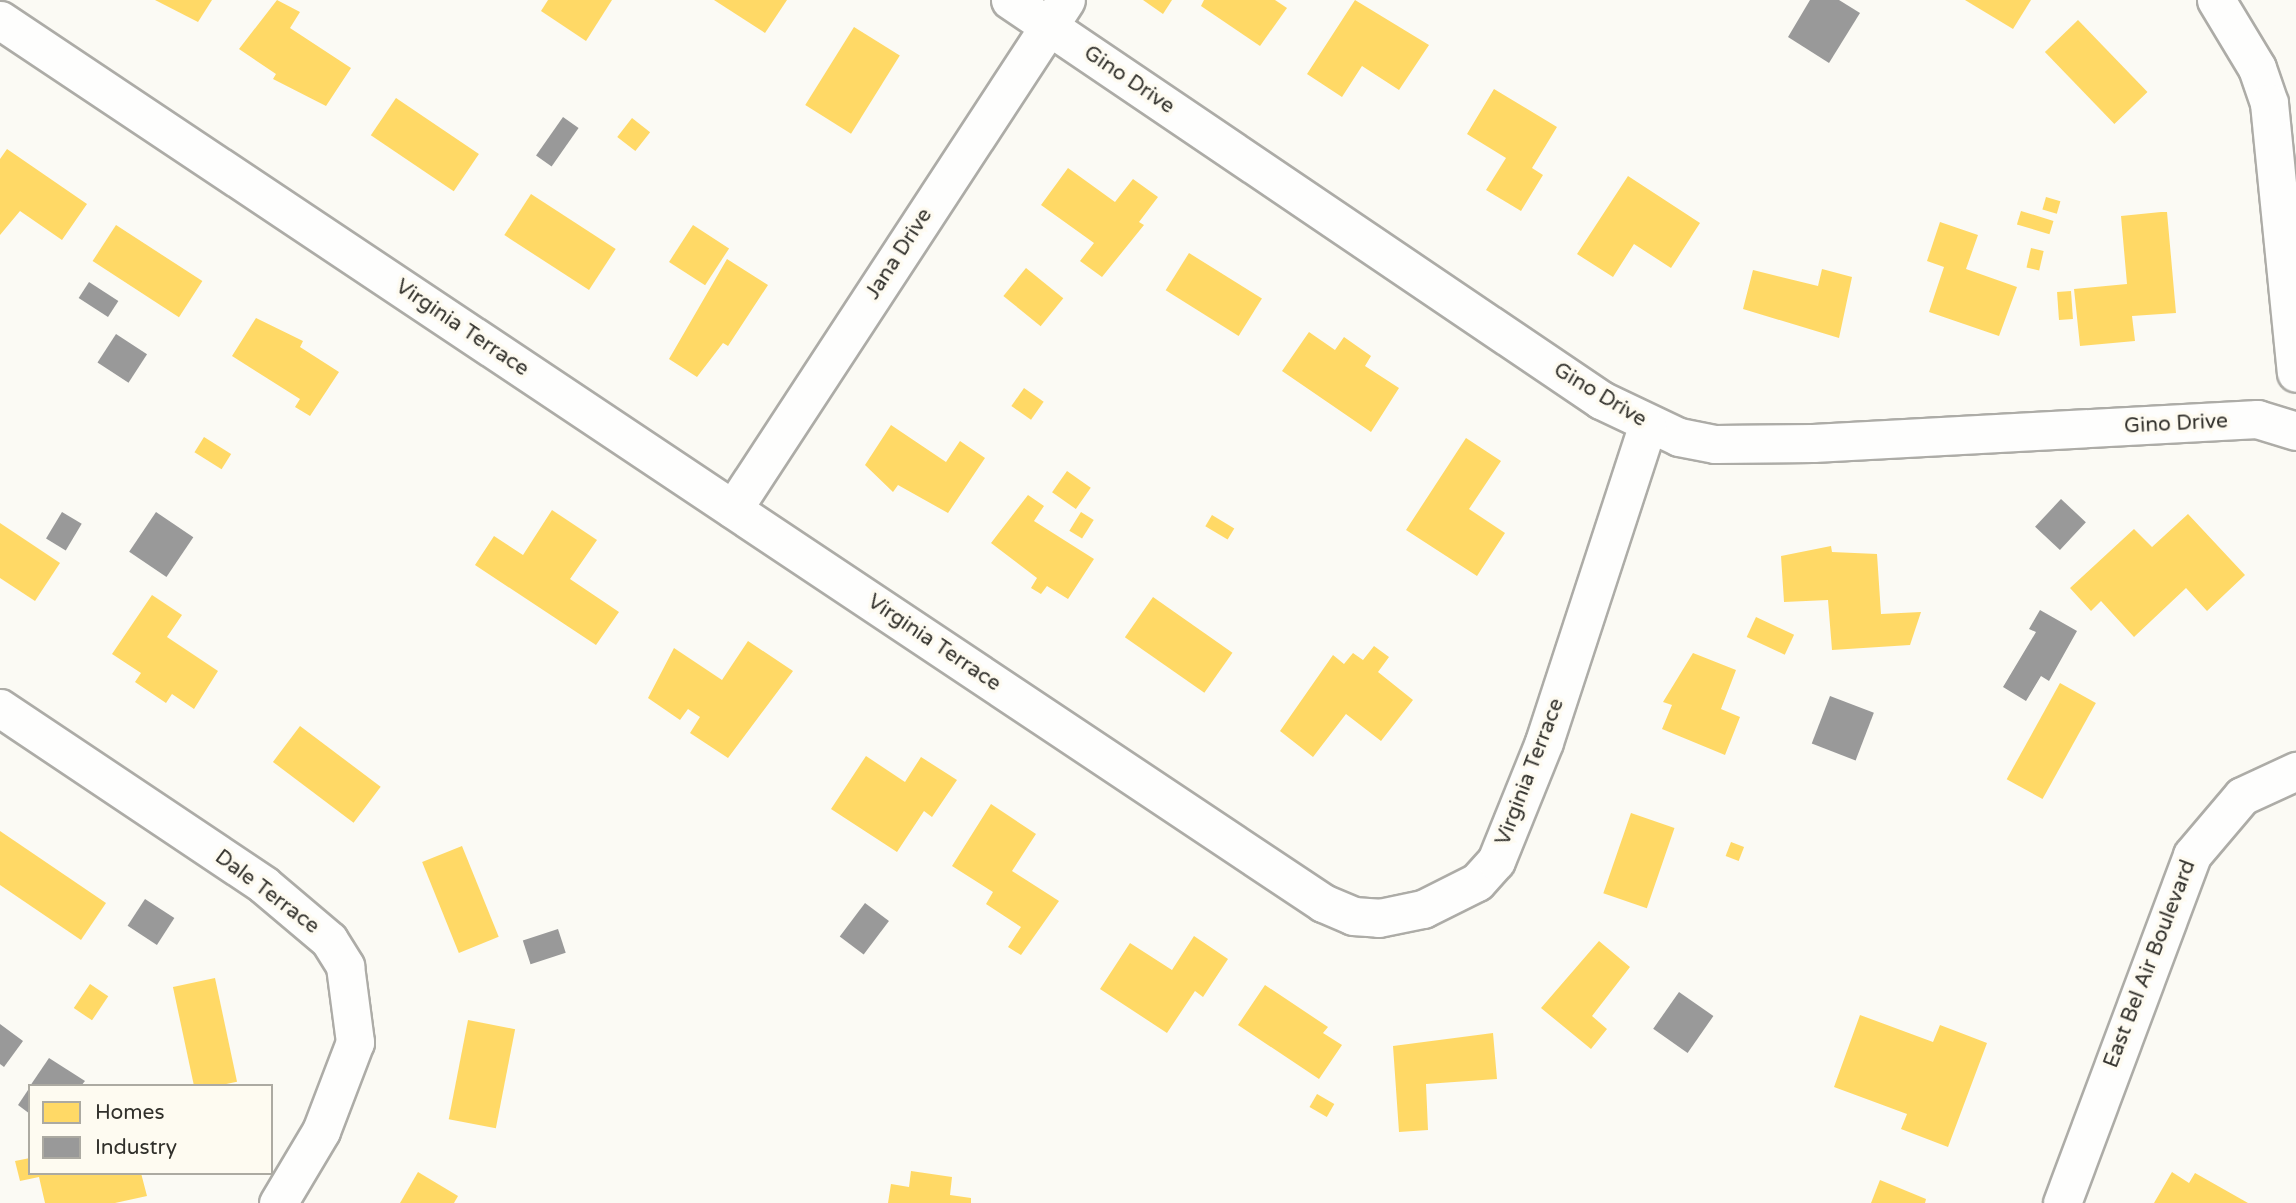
<!DOCTYPE html>
<html>
<head>
<meta charset="utf-8">
<style>
  body { margin:0 }
  #map { position:relative; width:2296px; height:1203px; overflow:hidden; background:#fbfaf4; font-family:"Varela Round",sans-serif }
  div>[style] { position:absolute }
  .homes>* { inset:0; background:#ffd966; transform-origin:0 0 }
  .industry>* { inset:0; background:#999; transform-origin:0 0 }
  .roads { filter:drop-shadow(2px 0 #adaca7) drop-shadow(-2px 0 #adaca7) drop-shadow(0 2px #adaca7) drop-shadow(0 -2px #adaca7) }
  .minor>* { height:37px; margin:-18.5px; padding:0 18.5px; transform-origin:18.5px; border-radius:18.5px; background:#fefefd }
  span { translate:-50% -50%; white-space:nowrap; text-align:center; line-height:1.15; -webkit-text-stroke:7px #fefbf1; paint-order:stroke }
  .street-label { font-size:21px; color:#31302b }
  .legend { position:absolute; left:28px; top:1084px; width:245px; height:91px; box-sizing:border-box; background:#fefbf1; border:2px solid #acaaa2; margin:0; padding:9px 12px; list-style:none; font-size:21px; color:#31302b }
  .legend li { display:flex; align-items:center; gap:14px; height:35px }
  .legend b { width:35px; border:2px solid #acaaa2 }
</style>
</head>
<body>
<div id="map">
  <div class="homes">
    <div style="clip-path:polygon(155px 0,212px 0,198px 22px)"></div>
    <div style="clip-path:polygon(277px 0,300px 12px,290px 28px,351px 68px,326px 106px,273px 79px,276px 74px,239px 49px)"></div>
    <div style="clip-path:polygon(548px 0,612px 0,586px 41px,541px 11px)"></div>
    <div style="clip-path:polygon(714px 0,787px 0,765px 33px)"></div>
    <div style="clip-path:polygon(1143px 0,1172px 0,1163px 14px)"></div>
    <div style="clip-path:polygon(1204px 0,1275px 0,1287px 8px,1260px 46px,1201px 6px)"></div>
    <div style="clip-path:polygon(1355px 0,1429px 45px,1399px 90px,1362px 66px,1342px 97px,1307px 74px)"></div>
    <div style="clip-path:polygon(1965px 0,2031px 0,2013px 29px)"></div>
    <div style="left:2078px;top:20px;width:100px;height:46px;rotate:46deg"></div>
    <div style="left:854px;top:27px;width:54px;height:92px;rotate:32deg"></div>
    <div style="clip-path:polygon(1494px 89px,1557px 127px,1532px 168px,1543px 175px,1521px 211px,1486px 190px,1506px 158px,1467px 134px)"></div>
    <div style="left:396px;top:98px;width:100px;height:45px;rotate:34deg"></div>
    <div style="left:632px;top:118px;width:23px;height:24px;rotate:38deg"></div>
    <div style="clip-path:polygon(7px 149px,87px 204px,62px 240px,20px 211px,0 235px,0 159px)"></div>
    <div style="clip-path:polygon(1068px 168px,1115px 202px,1133px 179px,1158px 197px,1139px 222px,1144px 225px,1102px 277px,1080px 261px,1094px 243px,1041px 205px)"></div>
    <div style="clip-path:polygon(1628px 176px,1700px 223px,1671px 268px,1634px 244px,1613px 277px,1577px 254px)"></div>
    <div style="left:531px;top:194px;width:101px;height:49px;rotate:33deg"></div>
    <div style="left:2046px;top:197px;width:15px;height:13px;rotate:16deg"></div>
    <div style="left:2021px;top:211px;width:34px;height:14px;rotate:17deg"></div>
    <div style="clip-path:polygon(2161px 212px,2167px 212px,2176px 313px,2132px 316px,2135px 341px,2080px 346px,2074px 289px,2127px 284px,2121px 216px)"></div>
    <div style="clip-path:polygon(1940px 222px,1978px 235px,1966px 269px,2017px 287px,1999px 336px,1929px 312px,1944px 267px,1927px 261px)"></div>
    <div style="left:116px;top:225px;width:103px;height:43px;rotate:33deg"></div>
    <div style="left:693px;top:225px;width:43px;height:44px;rotate:33deg"></div>
    <div style="left:2031px;top:248px;width:13px;height:20px;rotate:13deg"></div>
    <div style="left:1189px;top:253px;width:86px;height:44px;rotate:32deg"></div>
    <div style="clip-path:polygon(727px 259px,768px 285px,728px 346px,723px 343px,697px 377px,669px 359px)"></div>
    <div style="left:1026px;top:268px;width:48px;height:36px;rotate:39deg"></div>
    <div style="clip-path:polygon(1822px 269px,1852px 277px,1839px 338px,1743px 309px,1753px 270px,1818px 286px)"></div>
    <div style="left:2071px;top:291px;width:28px;height:14px;rotate:86deg"></div>
    <div style="clip-path:polygon(256px 318px,303px 341px,300px 347px,339px 372px,310px 416px,295px 407px,300px 399px,232px 356px)"></div>
    <div style="clip-path:polygon(1309px 332px,1335px 350px,1344px 337px,1371px 356px,1365px 366px,1399px 388px,1371px 432px,1282px 371px)"></div>
    <div style="left:1024px;top:388px;width:24px;height:22px;rotate:35deg"></div>
    <div style="clip-path:polygon(891px 425px,946px 462px,960px 441px,985px 458px,948px 513px,898px 485px,893px 492px,865px 465px)"></div>
    <div style="left:204px;top:437px;width:32px;height:18px;rotate:32deg"></div>
    <div style="clip-path:polygon(1466px 438px,1501px 461px,1469px 509px,1505px 533px,1477px 576px,1406px 530px)"></div>
    <div style="left:1067px;top:471px;width:29px;height:26px;rotate:35deg"></div>
    <div style="clip-path:polygon(1028px 495px,1044px 506px,1034px 521px,1094px 559px,1068px 599px,1047px 586px,1041px 594px,1031px 588px,1037px 578px,991px 543px)"></div>
    <div style="clip-path:polygon(552px 510px,597px 540px,570px 579px,619px 612px,596px 645px,475px 565px,494px 536px,523px 555px)"></div>
    <div style="left:1081px;top:512px;width:15px;height:22px;rotate:32deg"></div>
    <div style="clip-path:polygon(2188px 514px,2245px 575px,2207px 611px,2186px 588px,2134px 637px,2101px 601px,2091px 611px,2070px 588px,2134px 529px,2152px 547px)"></div>
    <div style="left:1212px;top:515px;width:26px;height:13px;rotate:31deg"></div>
    <div style="clip-path:polygon(0 523px,60px 563px,35px 601px,0 578px)"></div>
    <div style="clip-path:polygon(1831px 546px,1832px 552px,1877px 554px,1881px 614px,1921px 612px,1910px 645px,1832px 650px,1828px 600px,1784px 602px,1781px 556px)"></div>
    <div style="clip-path:polygon(152px 595px,182px 615px,167px 637px,218px 671px,194px 709px,172px 694px,166px 703px,135px 682px,141px 673px,112px 654px)"></div>
    <div style="left:1153px;top:597px;width:97px;height:49px;rotate:35deg"></div>
    <div style="left:1756px;top:617px;width:42px;height:22px;rotate:25deg"></div>
    <div style="clip-path:polygon(748px 641px,793px 671px,728px 758px,690px 733px,700px 717px,688px 709px,680px 720px,648px 698px,674px 648px,722px 680px)"></div>
    <div style="clip-path:polygon(1374px 646px,1389px 657px,1378px 672px,1413px 700px,1381px 741px,1346px 714px,1313px 757px,1280px 731px,1333px 655px,1344px 664px,1353px 653px,1363px 660px)"></div>
    <div style="clip-path:polygon(1693px 653px,1736px 670px,1721px 709px,1740px 717px,1725px 755px,1662px 729px,1672px 705px,1663px 702px)"></div>
    <div style="left:2060px;top:683px;width:41px;height:110px;rotate:29deg"></div>
    <div style="left:300px;top:726px;width:101px;height:45px;rotate:37deg"></div>
    <div style="clip-path:polygon(866px 756px,905px 782px,921px 757px,957px 780px,932px 817px,924px 811px,897px 852px,831px 809px)"></div>
    <div style="clip-path:polygon(991px 804px,1036px 834px,1012px 871px,1059px 901px,1021px 955px,1008px 947px,1021px 927px,986px 904px,993px 892px,952px 866px)"></div>
    <div style="left:1631px;top:813px;width:46px;height:85px;rotate:19deg"></div>
    <div style="clip-path:polygon(0 831px,106px 903px,81px 940px,0 885px)"></div>
    <div style="left:1731px;top:842px;width:14px;height:15px;rotate:21deg"></div>
    <div style="left:462px;top:846px;width:98px;height:43px;rotate:68deg"></div>
    <div style="clip-path:polygon(1194px 936px,1228px 959px,1203px 997px,1195px 991px,1167px 1033px,1100px 989px,1130px 943px,1172px 970px)"></div>
    <div style="clip-path:polygon(1599px 941px,1630px 967px,1592px 1016px,1607px 1029px,1591px 1049px,1541px 1008px)"></div>
    <div style="left:215px;top:978px;width:106px;height:43px;rotate:78deg"></div>
    <div style="left:90px;top:984px;width:22px;height:29px;rotate:34deg"></div>
    <div style="clip-path:polygon(1265px 985px,1328px 1027px,1323px 1033px,1342px 1045px,1319px 1079px,1238px 1025px)"></div>
    <div style="clip-path:polygon(1860px 1015px,1933px 1042px,1940px 1025px,1987px 1043px,1948px 1147px,1901px 1129px,1907px 1114px,1834px 1087px)"></div>
    <div style="left:468px;top:1020px;width:48px;height:101px;rotate:11deg"></div>
    <div style="clip-path:polygon(1493px 1033px,1497px 1079px,1426px 1084px,1428px 1130px,1399px 1132px,1393px 1046px)"></div>
    <div style="left:1317px;top:1094px;width:20px;height:15px;rotate:30deg"></div>
    <div style="clip-path:polygon(30px 1158px,30px 1173px,141px 1173px,147px 1196px,115px 1203px,45px 1203px,39px 1177px,20px 1181px,15px 1161px)"></div>
    <div style="clip-path:polygon(911px 1171px,952px 1177px,950px 1195px,971px 1198px,971px 1203px,888px 1203px,891px 1184px,909px 1187px)"></div>
    <div style="clip-path:polygon(418px 1172px,458px 1196px,454px 1203px,400px 1203px)"></div>
    <div style="clip-path:polygon(2172px 1172px,2189px 1183px,2195px 1173px,2248px 1203px,2154px 1203px)"></div>
    <div style="clip-path:polygon(1880px 1180px,1926px 1199px,1925px 1203px,1871px 1203px)"></div>
  </div>
  <div class="industry">
    <div style="clip-path:polygon(1810px 0,1839px 0,1860px 13px,1829px 63px,1788px 37px)"></div>
    <div style="left:563px;top:117px;width:19px;height:47px;rotate:35deg"></div>
    <div style="left:89px;top:282px;width:35px;height:19px;rotate:33deg"></div>
    <div style="left:116px;top:334px;width:37px;height:34px;rotate:33deg"></div>
    <div style="left:2061px;top:499px;width:34px;height:38px;rotate:43deg"></div>
    <div style="left:62px;top:512px;width:23px;height:31px;rotate:31deg"></div>
    <div style="left:156px;top:512px;width:45px;height:48px;rotate:34deg"></div>
    <div style="clip-path:polygon(2040px 610px,2077px 631px,2049px 681px,2041px 676px,2026px 701px,2003px 687px,2036px 632px,2029px 629px)"></div>
    <div style="left:1830px;top:696px;width:47px;height:51px;rotate:21deg"></div>
    <div style="left:145px;top:899px;width:35px;height:32px;rotate:33deg"></div>
    <div style="left:865px;top:903px;width:30px;height:42px;rotate:37deg"></div>
    <div style="left:558px;top:929px;width:25px;height:37px;rotate:72deg"></div>
    <div style="left:1679px;top:992px;width:42px;height:45px;rotate:35deg"></div>
    <div style="clip-path:polygon(0 1024px,23px 1041px,4px 1067px,0 1064px)"></div>
    <div style="clip-path:polygon(49px 1058px,85px 1081px,81px 1086px,30px 1086px)"></div>
    <div style="clip-path:polygon(30px 1087px,30px 1114px,18px 1105px)"></div>
  </div>
  <div class="roads">
    <div class="minor">
      <div style="left:1010px;top:0;width:714px;rotate:34.09deg"></div>
      <div style="left:1601px;top:400px;width:86px;rotate:25.4deg"></div>
      <div style="left:1679px;top:437px;width:37px;rotate:11deg"></div>
      <div style="left:1715px;top:444px;width:98px;rotate:-0.6deg"></div>
      <div style="left:1813px;top:443px;width:445px;rotate:-3.1deg"></div>
      <div style="left:2257px;top:419px;width:41px;rotate:17.1deg"></div>
      <div style="left:2216px;top:0;width:79px;rotate:58.9deg"></div>
      <div style="left:2257px;top:68px;width:37px;rotate:71deg"></div>
      <div style="left:2269px;top:103px;width:271px;rotate:84.3deg"></div>
      <div style="left:0;top:20px;width:1591px;rotate:33.72deg"></div>
      <div style="left:1323px;top:903px;width:33px;rotate:23deg"></div>
      <div style="left:1353px;top:916px;width:26px;rotate:4deg"></div>
      <div style="left:1379px;top:918px;width:45px;rotate:-11.6deg"></div>
      <div style="left:1423px;top:909px;width:60px;rotate:-26.6deg"></div>
      <div style="left:1477px;top:882px;width:28px;rotate:-48deg"></div>
      <div style="left:1496px;top:861px;width:128px;rotate:-68deg"></div>
      <div style="left:1544px;top:742px;width:332px;rotate:-71.9deg"></div>
      <div style="left:733px;top:509px;width:608px;rotate:-56.81deg"></div>
      <div style="left:0;top:708px;width:318px;rotate:33.8deg"></div>
      <div style="left:264px;top:885px;width:85px;rotate:40.2deg"></div>
      <div style="left:329px;top:940px;width:31px;rotate:58deg"></div>
      <div style="left:345px;top:966px;width:77px;rotate:82.5deg"></div>
      <div style="left:355px;top:1042px;width:95px;rotate:110.9deg"></div>
      <div style="left:321px;top:1131px;width:84px;rotate:120.8deg"></div>
      <div style="left:2062px;top:1203px;width:371px;rotate:-69.5deg"></div>
      <div style="left:2192px;top:855px;width:77px;rotate:-49.7deg"></div>
      <div style="left:2242px;top:796px;width:60px;rotate:-24.8deg"></div>
    </div>
  </div>
  <div class="street-label">
    <span style="left:1129px;top:80px;rotate:34deg">Gino Drive</span>
    <span style="left:899px;top:254px;rotate:-57deg">Jana Drive</span>
    <span style="left:462px;top:328px;rotate:34deg">Virginia Terrace</span>
    <span style="left:1600px;top:395px;rotate:31deg">Gino Drive</span>
    <span style="left:2176px;top:424px;rotate:-3deg">Gino Drive</span>
    <span style="left:934px;top:643px;rotate:34deg">Virginia Terrace</span>
    <span style="left:1530px;top:772px;rotate:-69deg">Virginia Terrace</span>
    <span style="left:267px;top:892px;rotate:37deg">Dale Terrace</span>
    <span style="left:2150px;top:964px;rotate:-69deg">East Bel Air Boulevard</span>
  </div>
  <ul class="legend">
  <li><b style="height:19px;background:#ffd966"></b>Homes</li>
  <li><b style="height:19px;background:#999"></b>Industry</li>
  </ul>
</div>
</body>
</html>
